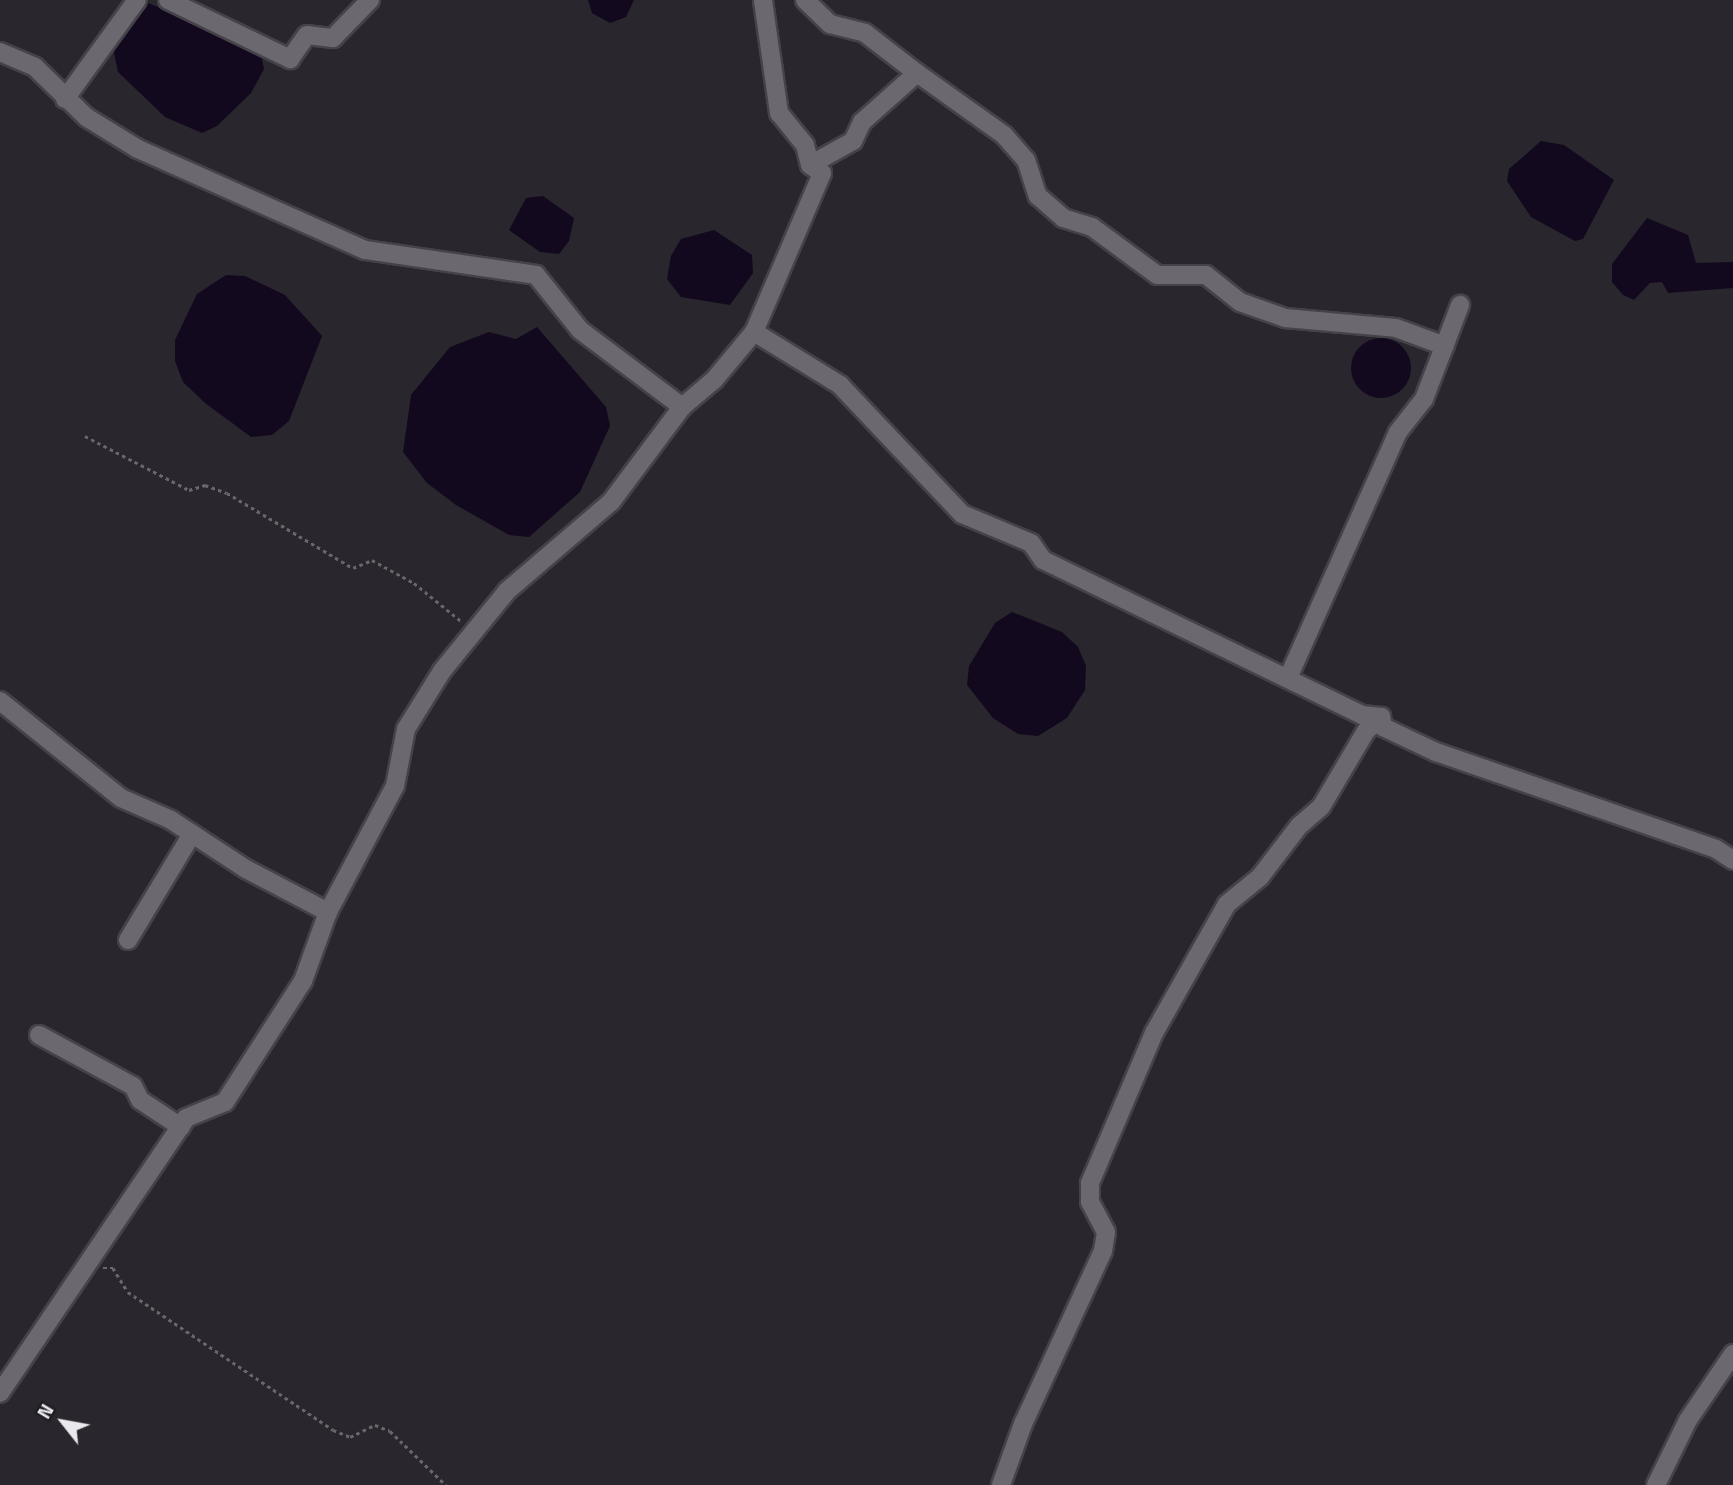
<!DOCTYPE html>
<html>
<head>
<meta charset="utf-8">
<style>
  body { margin:0 }
  #map { position:relative; width:1733px; height:1485px; overflow:hidden; background:#29262d; font-family:"Titillium Web",sans-serif }
  div>[style] { position:absolute }
  .water>* { inset:0; background:#13091f }
  .round { border-radius:50% }
  .path>* { height:2.5px; margin-top:-1.25px; transform-origin:0; background:repeating-linear-gradient(90deg,#69666c 0 3.5px,transparent 0 7px) }
  .roads { filter:drop-shadow(2px 0 #454349) drop-shadow(-2px 0 #454349) drop-shadow(0 2px #454349) drop-shadow(0 -2px #454349) }
  .minor>* { height:18px; margin:-9px; padding:0 9px; transform-origin:9px; border-radius:9px; background:#6b6870 }
  span { translate:-50% -50%; white-space:nowrap; text-align:center; line-height:1.15; -webkit-text-stroke:5px #1f1d23; paint-order:stroke }
  .north { position:absolute; left:28px; top:1387px; width:70px; height:70px; -webkit-text-stroke:5px #1f1d23; paint-order:stroke; rotate:301deg; font-size:19px; font-weight:700; line-height:28px; text-align:center; color:#e9e8ec }
  .north::after { content:''; display:block; margin:auto; width:24px; height:32px; background:#e9e8ec; clip-path:polygon(50% 0,100% 100%,50% 72%,0 100%) }
</style>
</head>
<body>
<div id="map">
  <div class="water">
    <div style="clip-path:polygon(588px 0,634px 0,626px 17px,610px 23px,592px 13px)"></div>
    <div style="clip-path:polygon(145px 2px,231px 34px,261px 54px,264px 69px,251px 93px,217px 126px,202px 133px,165px 117px,118px 72px,113px 48px)"></div>
    <div style="clip-path:polygon(1541px 141px,1564px 145px,1614px 180px,1583px 239px,1575px 241px,1531px 217px,1507px 181px,1509px 169px)"></div>
    <div style="clip-path:polygon(543px 196px,574px 218px,569px 241px,559px 254px,540px 252px,509px 230px,526px 198px)"></div>
    <div style="clip-path:polygon(1647px 218px,1688px 235px,1696px 263px,1733px 262px,1733px 288px,1668px 293px,1662px 282px,1650px 283px,1634px 300px,1623px 295px,1612px 282px,1612px 264px)"></div>
    <div style="clip-path:polygon(714px 230px,752px 255px,753px 273px,730px 305px,681px 297px,667px 279px,671px 256px,681px 239px)"></div>
    <div style="clip-path:polygon(226px 275px,245px 276px,285px 295px,322px 336px,289px 421px,272px 435px,251px 437px,205px 403px,183px 382px,175px 361px,175px 340px,197px 294px)"></div>
    <div style="clip-path:polygon(537px 327px,606px 407px,610px 426px,580px 492px,529px 537px,509px 535px,456px 505px,427px 483px,403px 452px,411px 395px,450px 347px,489px 332px,516px 339px)"></div>
    <div class="round" style="left:1351px;top:338px;width:60px;height:60px"></div>
    <div style="clip-path:polygon(1012px 612px,1062px 632px,1078px 647px,1086px 666px,1085px 690px,1067px 718px,1038px 736px,1018px 734px,993px 718px,967px 685px,969px 666px,995px 623px)"></div>
  </div>
  <div class="path">
    <div style="left:85px;top:436px;width:117px;rotate:27.4deg"></div>
    <div style="left:189px;top:490px;width:17px;rotate:-17deg"></div>
    <div style="left:205px;top:485px;width:23px;rotate:20deg"></div>
    <div style="left:227px;top:493px;width:147px;rotate:30.8deg"></div>
    <div style="left:353px;top:568px;width:21px;rotate:-23deg"></div>
    <div style="left:372px;top:560px;width:48px;rotate:28.7deg"></div>
    <div style="left:414px;top:583px;width:60px;rotate:39deg"></div>
    <div style="left:103px;top:1268px;width:10px"></div>
    <div style="left:113px;top:1268px;width:28px;rotate:58deg"></div>
    <div style="left:128px;top:1292px;width:247px;rotate:33.9deg"></div>
    <div style="left:333px;top:1430px;width:18px;rotate:22deg"></div>
    <div style="left:350px;top:1437px;width:28px;rotate:-26deg"></div>
    <div style="left:375px;top:1425px;width:16px;rotate:22deg"></div>
    <div style="left:390px;top:1431px;width:78px;rotate:44deg"></div>
  </div>
  <div class="roads">
    <div class="minor">
      <div style="left:168px;top:0;width:136px;rotate:25.8deg"></div>
      <div style="left:290px;top:59px;width:29px;rotate:-55deg"></div>
      <div style="left:307px;top:35px;width:26px;rotate:7deg"></div>
      <div style="left:333px;top:38px;width:53px;rotate:-45.8deg"></div>
      <div style="left:805px;top:0;width:35px;rotate:44deg"></div>
      <div style="left:830px;top:24px;width:36px;rotate:14deg"></div>
      <div style="left:865px;top:33px;width:66px;rotate:37.6deg"></div>
      <div style="left:917px;top:73px;width:74px;rotate:138.3deg"></div>
      <div style="left:862px;top:122px;width:21px;rotate:115deg"></div>
      <div style="left:853px;top:141px;width:49px;rotate:150.8deg"></div>
      <div style="left:0;top:52px;width:38px;rotate:23deg"></div>
      <div style="left:35px;top:67px;width:71px;rotate:44.4deg"></div>
      <div style="left:86px;top:117px;width:61px;rotate:31.6deg"></div>
      <div style="left:138px;top:149px;width:248px;rotate:24deg"></div>
      <div style="left:365px;top:250px;width:173px;rotate:8.3deg"></div>
      <div style="left:536px;top:275px;width:70px;rotate:51.3deg"></div>
      <div style="left:580px;top:330px;width:128px;rotate:37deg"></div>
      <div style="left:917px;top:73px;width:107px;rotate:35.5deg"></div>
      <div style="left:1004px;top:135px;width:33px;rotate:49deg"></div>
      <div style="left:1026px;top:160px;width:38px;rotate:72deg"></div>
      <div style="left:1038px;top:196px;width:33px;rotate:41deg"></div>
      <div style="left:1063px;top:218px;width:30px;rotate:17deg"></div>
      <div style="left:1092px;top:227px;width:81px;rotate:36.4deg"></div>
      <div style="left:1157px;top:275px;width:49px"></div>
      <div style="left:1206px;top:275px;width:43px;rotate:38.5deg"></div>
      <div style="left:1240px;top:302px;width:48px;rotate:19.6deg"></div>
      <div style="left:1285px;top:318px;width:111px;rotate:5.1deg"></div>
      <div style="left:1396px;top:328px;width:52px;rotate:20.2deg"></div>
      <div style="left:65px;top:99px;width:122px;rotate:-54deg"></div>
      <div style="left:754px;top:332px;width:101px;rotate:31.6deg"></div>
      <div style="left:840px;top:385px;width:178px;rotate:46.6deg"></div>
      <div style="left:962px;top:514px;width:75px;rotate:22.8deg"></div>
      <div style="left:1031px;top:543px;width:21px;rotate:55deg"></div>
      <div style="left:1043px;top:560px;width:355px;rotate:25.9deg"></div>
      <div style="left:1362px;top:715px;width:19px;rotate:6deg"></div>
      <div style="left:1381px;top:717px;width:10px;rotate:79deg"></div>
      <div style="left:1383px;top:727px;width:59px;rotate:25.3deg"></div>
      <div style="left:1436px;top:752px;width:296px;rotate:19.1deg"></div>
      <div style="left:1716px;top:849px;width:20px;rotate:33deg"></div>
      <div style="left:1288px;top:678px;width:269px;rotate:-65.9deg"></div>
      <div style="left:1398px;top:432px;width:42px;rotate:-51.8deg"></div>
      <div style="left:1424px;top:399px;width:101px;rotate:-69deg"></div>
      <div style="left:0;top:701px;width:155px;rotate:38.7deg"></div>
      <div style="left:121px;top:798px;width:55px;rotate:23.7deg"></div>
      <div style="left:171px;top:820px;width:90px;rotate:33.2deg"></div>
      <div style="left:246px;top:869px;width:93px;rotate:27.7deg"></div>
      <div style="left:128px;top:940px;width:124px;rotate:-58.9deg"></div>
      <div style="left:39px;top:1035px;width:107px;rotate:28.5deg"></div>
      <div style="left:133px;top:1086px;width:16px;rotate:63deg"></div>
      <div style="left:140px;top:1100px;width:49px;rotate:33.4deg"></div>
      <div style="left:0;top:1393px;width:332px;rotate:-55.9deg"></div>
      <div style="left:186px;top:1118px;width:42px;rotate:-22.3deg"></div>
      <div style="left:225px;top:1102px;width:144px;rotate:-57.2deg"></div>
      <div style="left:303px;top:981px;width:73px;rotate:-70.1deg"></div>
      <div style="left:328px;top:912px;width:143px;rotate:-62deg"></div>
      <div style="left:395px;top:786px;width:58px;rotate:-79.1deg"></div>
      <div style="left:406px;top:729px;width:68px;rotate:-58.2deg"></div>
      <div style="left:442px;top:671px;width:103px;rotate:-50.9deg"></div>
      <div style="left:507px;top:591px;width:137px;rotate:-40.6deg"></div>
      <div style="left:611px;top:502px;width:119px;rotate:-53.2deg"></div>
      <div style="left:682px;top:407px;width:42px;rotate:-40.2deg"></div>
      <div style="left:714px;top:380px;width:62px;rotate:-50.2deg"></div>
      <div style="left:754px;top:332px;width:173px;rotate:-66.8deg"></div>
      <div style="left:822px;top:173px;width:14px;rotate:-146deg"></div>
      <div style="left:810px;top:165px;width:21px;rotate:-104deg"></div>
      <div style="left:805px;top:145px;width:41px;rotate:-129.1deg"></div>
      <div style="left:779px;top:113px;width:114px;rotate:-98.1deg"></div>
      <div style="left:1001px;top:1485px;width:65px;rotate:-70.2deg"></div>
      <div style="left:1023px;top:1424px;width:191px;rotate:-65.2deg"></div>
      <div style="left:1103px;top:1251px;width:19px;rotate:-81deg"></div>
      <div style="left:1106px;top:1232px;width:34px;rotate:-118deg"></div>
      <div style="left:1090px;top:1202px;width:19px;rotate:-90deg"></div>
      <div style="left:1090px;top:1183px;width:163px;rotate:-66.9deg"></div>
      <div style="left:1154px;top:1033px;width:148px;rotate:-60.5deg"></div>
      <div style="left:1227px;top:904px;width:43px;rotate:-39.3deg"></div>
      <div style="left:1260px;top:877px;width:64px;rotate:-52.6deg"></div>
      <div style="left:1299px;top:826px;width:29px;rotate:-41deg"></div>
      <div style="left:1321px;top:807px;width:88px;rotate:-59.4deg"></div>
      <div style="left:1366px;top:731px;width:21px;rotate:-43deg"></div>
      <div style="left:1656px;top:1485px;width:72px;rotate:-63.8deg"></div>
      <div style="left:1688px;top:1420px;width:80px;rotate:-55.7deg"></div>
    </div>
  </div>
  <div class="north">N</div>
</div>
</body>
</html>
